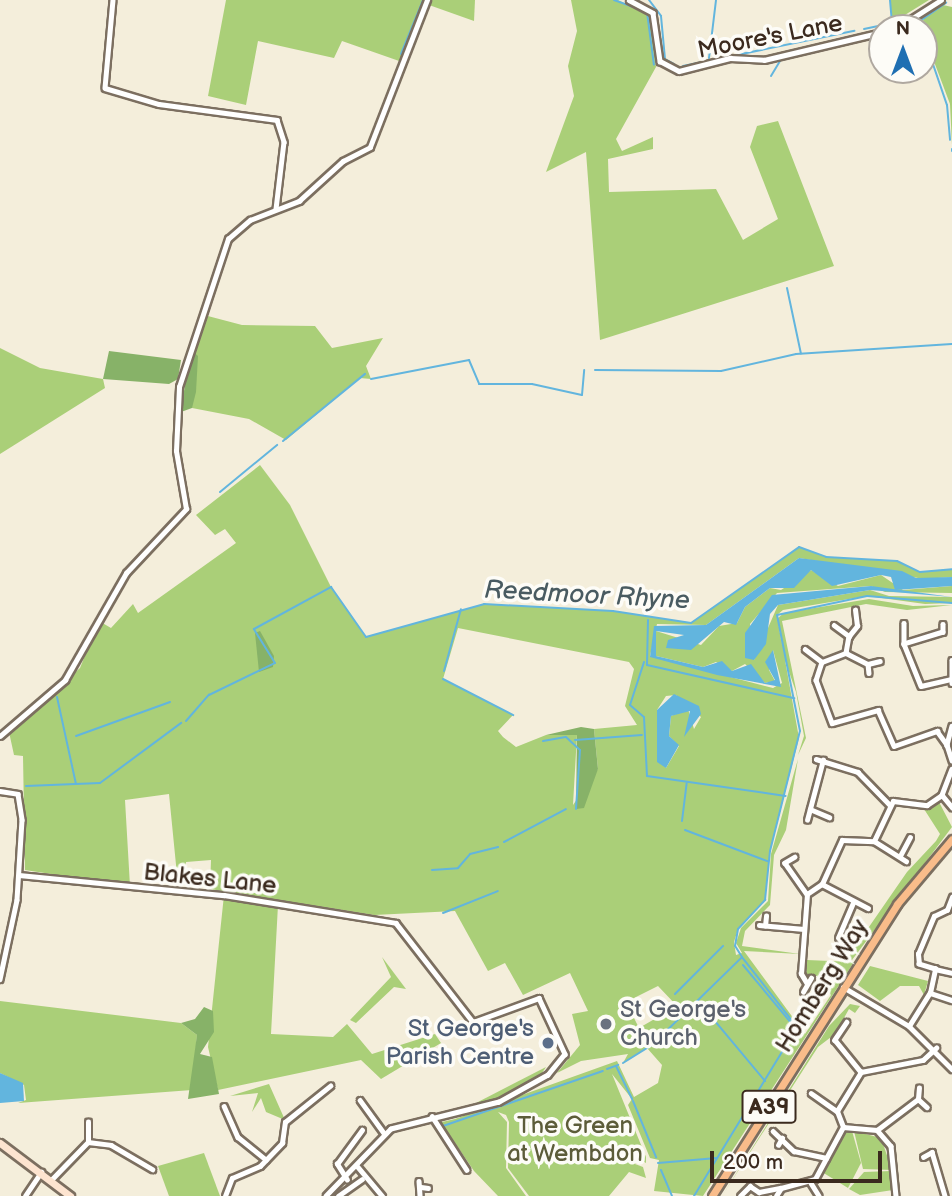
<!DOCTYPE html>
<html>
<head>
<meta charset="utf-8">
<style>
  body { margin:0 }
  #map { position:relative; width:952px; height:1196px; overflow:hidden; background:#f4eedb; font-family:"Balsamiq Sans",sans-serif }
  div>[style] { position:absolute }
  .green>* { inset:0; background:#aacf78 }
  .forest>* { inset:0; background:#87b268 }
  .water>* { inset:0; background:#62b5de }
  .stream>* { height:2px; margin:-1px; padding:0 1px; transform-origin:1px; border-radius:1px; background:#62b5de }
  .roads { filter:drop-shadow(2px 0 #7c6f60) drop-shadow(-2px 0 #7c6f60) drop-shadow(0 2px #7c6f60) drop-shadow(0 -2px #7c6f60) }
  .minor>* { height:4.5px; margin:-2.25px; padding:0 2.25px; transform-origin:2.25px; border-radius:2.25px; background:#fff }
  .secondary>* { height:7px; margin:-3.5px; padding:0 3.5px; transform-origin:3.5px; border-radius:3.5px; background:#fde4d0 }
  .primary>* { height:7px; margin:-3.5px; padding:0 3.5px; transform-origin:3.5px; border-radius:3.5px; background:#f9bc8a }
  .dots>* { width:19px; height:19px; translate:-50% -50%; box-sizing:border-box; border:4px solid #fdfcf7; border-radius:50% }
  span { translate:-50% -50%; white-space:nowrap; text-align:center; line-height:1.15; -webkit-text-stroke:7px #fdfcf7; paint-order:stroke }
  .shield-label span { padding:2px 5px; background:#fdfcf7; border:2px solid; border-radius:5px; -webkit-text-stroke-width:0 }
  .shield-label { font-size:23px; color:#3b2a1e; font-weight:700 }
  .street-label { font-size:24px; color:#3b2a1e }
  .worship-label { font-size:24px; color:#5b616d }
  .left { translate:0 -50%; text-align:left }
  .service-label { font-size:24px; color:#4e5e75 }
  .right { translate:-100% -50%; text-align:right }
  .park-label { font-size:24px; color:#5c5c39 }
  .water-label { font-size:26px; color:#495b61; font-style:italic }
  .north { position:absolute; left:868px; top:14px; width:70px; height:70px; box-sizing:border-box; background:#fdfcf7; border:2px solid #afa8a0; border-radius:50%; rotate:0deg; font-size:19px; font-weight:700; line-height:28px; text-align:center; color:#3b2a1e }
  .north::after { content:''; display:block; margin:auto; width:24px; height:32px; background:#1f6fb2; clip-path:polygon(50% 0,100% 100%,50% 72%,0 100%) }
  .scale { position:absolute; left:710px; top:1151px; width:172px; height:32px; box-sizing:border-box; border:4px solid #3b2a1e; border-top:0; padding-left:9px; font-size:21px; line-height:24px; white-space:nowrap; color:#3b2a1e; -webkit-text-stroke:5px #fdfcf7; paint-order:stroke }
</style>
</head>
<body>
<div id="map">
  <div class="green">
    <div style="clip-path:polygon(226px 0,427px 0,402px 62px,342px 41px,334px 58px,258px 41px,246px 105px,208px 96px)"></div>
    <div style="clip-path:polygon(430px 0,475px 0,474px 21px,429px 5px)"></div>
    <div style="clip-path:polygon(571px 0,618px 0,651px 17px,656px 67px,616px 139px,622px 151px,653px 137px,653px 149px,608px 159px,609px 192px,716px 189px,743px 240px,778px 219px,750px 147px,757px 126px,778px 121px,834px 266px,600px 340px,586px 152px,546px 172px,574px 96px,568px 66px,577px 31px)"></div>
    <div style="clip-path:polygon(890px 0,929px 0,892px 23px)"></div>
    <div style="clip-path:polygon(943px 5px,952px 7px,952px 145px,950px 104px,921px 27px,924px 18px)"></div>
    <div style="clip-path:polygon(204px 315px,242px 325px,315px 326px,332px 348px,383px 338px,366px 366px,371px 379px,360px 378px,286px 440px,249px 419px,192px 408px,190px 349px)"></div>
    <div style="clip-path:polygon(0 348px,40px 368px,103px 379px,105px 388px,0 454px)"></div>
    <div style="clip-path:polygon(evenodd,260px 465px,290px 505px,331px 587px,366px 637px,484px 604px,613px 611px,691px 623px,799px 547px,826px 557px,897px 561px,920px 572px,952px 569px,952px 577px,924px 579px,799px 558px,706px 625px,657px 624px,650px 656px,773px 688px,782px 683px,773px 650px,769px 670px,775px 681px,765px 683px,745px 664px,732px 671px,716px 662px,703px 667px,656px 656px,656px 631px,701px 645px,719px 626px,737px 623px,745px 607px,770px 588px,781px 590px,811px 570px,838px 586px,881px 575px,903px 590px,952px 586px,952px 593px,885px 592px,871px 586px,777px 593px,750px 624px,754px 660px,778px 605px,870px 590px,889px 596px,952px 597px,952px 603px,925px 604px,867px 596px,783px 610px,777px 615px,782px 646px,778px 618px,784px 613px,869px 599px,913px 606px,952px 605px,907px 610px,866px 604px,782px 621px,806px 738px,798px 755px,804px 736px,796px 692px,785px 660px,799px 738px,770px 851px,765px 900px,738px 929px,734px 942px,736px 955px,742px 953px,736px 943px,741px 928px,768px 901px,771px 854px,798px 759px,786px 830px,774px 855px,770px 905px,745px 931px,742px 946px,800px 954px,744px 951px,805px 1034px,831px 995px,817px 976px,806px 975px,807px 960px,854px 962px,703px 1196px,654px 1191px,659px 1160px,650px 1158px,628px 1105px,632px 1099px,612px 1074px,646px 1157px,646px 1163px,638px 1158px,635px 1164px,643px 1167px,646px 1178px,629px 1172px,609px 1196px,529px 1196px,508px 1168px,509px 1122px,506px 1115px,498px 1112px,507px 1122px,506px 1168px,526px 1196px,498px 1196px,474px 1171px,436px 1115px,442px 1122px,455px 1119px,617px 1061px,634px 1097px,658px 1083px,662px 1065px,647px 1048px,623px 1063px,628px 1054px,581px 1061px,557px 1073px,580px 1045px,572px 1014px,588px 1011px,570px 973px,523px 995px,505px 963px,488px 971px,455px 911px,374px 915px,210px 889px,211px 860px,186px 862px,185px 885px,178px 885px,169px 794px,125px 800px,130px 886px,25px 870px,23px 756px,14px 755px,9px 732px,80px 668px,99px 621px,111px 628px,133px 604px,138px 613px,236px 543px,225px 529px,215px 535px,196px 515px,260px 465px,458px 628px,629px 662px,634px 669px,625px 706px,637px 725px,594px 729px,598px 769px,573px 805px,577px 735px,546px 735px,516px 747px,503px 737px,498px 731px,513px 715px,443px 679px,458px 628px,260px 465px,676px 695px,701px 717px,694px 729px,688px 709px,671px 716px,669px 736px,679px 746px,666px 768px,657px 753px,657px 710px,666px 696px,676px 695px,260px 465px,658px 986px,677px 1006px,639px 1028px,626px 1002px,658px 986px)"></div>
    <div style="clip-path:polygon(939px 802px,952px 827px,852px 960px,844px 963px,907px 872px,936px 841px,940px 834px,924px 809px)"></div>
    <div style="clip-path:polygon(224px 895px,278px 905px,271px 1034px,333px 1037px,347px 1024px,372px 1054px,435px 1034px,441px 1043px,381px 1079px,361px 1060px,218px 1090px,208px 1047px)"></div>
    <div style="clip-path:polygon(382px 957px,406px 989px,394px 987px,356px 1023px,350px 1020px,391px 977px)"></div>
    <div style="clip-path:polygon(870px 966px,928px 981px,924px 995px,919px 986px,900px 986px,880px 1001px,858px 985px)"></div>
    <div style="clip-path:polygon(0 1001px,181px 1023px,197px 1035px,192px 1090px,18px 1103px,26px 1100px,24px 1085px,0 1073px)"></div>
    <div style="clip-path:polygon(850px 1004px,860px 1006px,855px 1013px,849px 1009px,835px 1034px,818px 1047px,722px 1196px,829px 1026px)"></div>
    <div style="clip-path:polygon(546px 1067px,538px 1079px,499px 1100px,476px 1103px)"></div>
    <div style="clip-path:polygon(269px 1084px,285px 1120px,266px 1112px,261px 1098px,252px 1112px,258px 1093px,230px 1096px)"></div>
    <div style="clip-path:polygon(852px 1131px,861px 1163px,848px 1188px,822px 1172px,843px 1133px)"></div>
    <div style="clip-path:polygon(854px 1131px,881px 1138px,892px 1170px,863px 1169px)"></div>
    <div style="clip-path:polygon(204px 1153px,220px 1196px,169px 1196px,158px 1166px)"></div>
    <div style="clip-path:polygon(891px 1171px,893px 1190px,860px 1195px,849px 1189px,864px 1172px)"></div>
  </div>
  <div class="forest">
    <div style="clip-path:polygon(190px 349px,198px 356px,196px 392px,192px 408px,181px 412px)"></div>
    <div style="clip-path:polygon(109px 351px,181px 360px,178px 379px,169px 384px,103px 379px)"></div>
    <div style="clip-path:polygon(260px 631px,274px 656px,273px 667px,259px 672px,255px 633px)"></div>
    <div style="clip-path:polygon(581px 727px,594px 729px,598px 769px,584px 808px,576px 809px,577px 735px,546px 735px)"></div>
    <div style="clip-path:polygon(204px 1007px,213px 1011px,214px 1032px,200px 1054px,212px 1057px,219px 1094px,188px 1099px,197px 1035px,181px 1023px,195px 1019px)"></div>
  </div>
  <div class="water">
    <div style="clip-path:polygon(799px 558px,902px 571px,916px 578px,952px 577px,952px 586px,895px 590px,891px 577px,881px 575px,832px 586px,811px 570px,794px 588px,770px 588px,745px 607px,736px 625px,724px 622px,691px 650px,666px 648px,668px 640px,684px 635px,656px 631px,656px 656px,703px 667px,722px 661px,732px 671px,751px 664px,765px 683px,775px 680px,765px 662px,773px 650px,781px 687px,717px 675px,650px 657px,654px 626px,706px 625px)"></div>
    <div style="clip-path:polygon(871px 586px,952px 597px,870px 590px,778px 605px,770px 614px,766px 644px,754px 660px,745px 658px,745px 633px,772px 595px)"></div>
    <div style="clip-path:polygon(674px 694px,699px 706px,701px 714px,684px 737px,690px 711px,671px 716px,669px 736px,679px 745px,666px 768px,657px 762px,657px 710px)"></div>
    <div style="clip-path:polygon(0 1073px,23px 1083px,24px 1101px,0 1103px)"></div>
  </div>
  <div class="stream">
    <div style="left:614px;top:0;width:30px;rotate:20deg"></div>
    <div style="left:649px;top:0;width:20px;rotate:53deg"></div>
    <div style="left:661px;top:16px;width:43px;rotate:84.7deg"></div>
    <div style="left:665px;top:59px;width:10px;rotate:29deg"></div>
    <div style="left:647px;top:12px;width:53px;rotate:82.5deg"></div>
    <div style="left:920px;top:21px;width:32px;rotate:-35deg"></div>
    <div style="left:864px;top:29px;width:29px;rotate:-12deg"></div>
    <div style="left:892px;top:23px;width:23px;rotate:-95deg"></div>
    <div style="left:870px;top:37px;width:12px;rotate:-9deg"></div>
    <div style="left:924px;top:38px;width:71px;rotate:71.1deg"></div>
    <div style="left:947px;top:105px;width:35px;rotate:85deg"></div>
    <div style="left:856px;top:40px;width:7px;rotate:-8deg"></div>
    <div style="left:401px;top:54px;width:58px;rotate:-67.8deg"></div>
    <div style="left:709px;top:58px;width:58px;rotate:-83.1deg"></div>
    <div style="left:683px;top:66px;width:175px;rotate:-11.6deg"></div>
    <div style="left:771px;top:76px;width:21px;rotate:-59deg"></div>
    <div style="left:952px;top:149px;width:2px;rotate:90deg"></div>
    <div style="left:787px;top:288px;width:67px;rotate:78deg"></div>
    <div style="left:595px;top:370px;width:126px;rotate:0.5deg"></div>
    <div style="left:721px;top:371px;width:77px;rotate:-12.8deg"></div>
    <div style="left:796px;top:354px;width:156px;rotate:-3.7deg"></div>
    <div style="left:371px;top:379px;width:100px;rotate:-11deg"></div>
    <div style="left:469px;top:360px;width:26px;rotate:67deg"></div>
    <div style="left:479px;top:384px;width:53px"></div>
    <div style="left:532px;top:384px;width:51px;rotate:12.4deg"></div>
    <div style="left:582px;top:395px;width:25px;rotate:-85deg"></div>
    <div style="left:283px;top:441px;width:106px;rotate:-39.3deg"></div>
    <div style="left:220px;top:492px;width:74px;rotate:-39.5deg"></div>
    <div style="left:648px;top:620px;width:45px;rotate:91.3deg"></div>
    <div style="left:647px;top:665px;width:151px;rotate:12.7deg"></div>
    <div style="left:644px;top:662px;width:45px;rotate:108deg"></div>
    <div style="left:630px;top:705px;width:18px;rotate:41deg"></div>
    <div style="left:644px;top:717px;width:59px;rotate:87.1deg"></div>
    <div style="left:647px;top:776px;width:140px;rotate:8.2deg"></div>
    <div style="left:444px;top:671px;width:64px;rotate:-74.7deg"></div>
    <div style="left:443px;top:679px;width:79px;rotate:27.2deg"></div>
    <div style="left:57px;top:697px;width:89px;rotate:77.7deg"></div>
    <div style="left:186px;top:721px;width:35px;rotate:-49deg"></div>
    <div style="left:209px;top:695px;width:73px;rotate:-25.9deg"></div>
    <div style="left:275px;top:663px;width:40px;rotate:-122deg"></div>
    <div style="left:254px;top:629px;width:88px;rotate:-28.6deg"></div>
    <div style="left:331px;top:587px;width:61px;rotate:55deg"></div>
    <div style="left:366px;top:637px;width:123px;rotate:-15.6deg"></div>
    <div style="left:484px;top:604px;width:129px;rotate:3.1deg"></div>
    <div style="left:613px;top:611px;width:79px;rotate:8.7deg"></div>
    <div style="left:691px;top:623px;width:132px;rotate:-35.1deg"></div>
    <div style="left:799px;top:547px;width:29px;rotate:20deg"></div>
    <div style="left:826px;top:557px;width:71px;rotate:3.2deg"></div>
    <div style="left:897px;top:561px;width:25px;rotate:26deg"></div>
    <div style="left:920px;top:572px;width:32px;rotate:-5deg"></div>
    <div style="left:76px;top:736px;width:100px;rotate:-19.9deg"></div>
    <div style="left:575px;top:740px;width:67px;rotate:-4.3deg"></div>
    <div style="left:543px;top:741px;width:23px;rotate:-10deg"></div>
    <div style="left:566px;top:737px;width:19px;rotate:43deg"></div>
    <div style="left:580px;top:750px;width:59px;rotate:93.9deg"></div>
    <div style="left:26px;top:786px;width:74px;rotate:-2.3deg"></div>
    <div style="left:100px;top:783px;width:101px;rotate:-36.5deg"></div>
    <div style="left:682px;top:821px;width:38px;rotate:-83deg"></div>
    <div style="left:685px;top:830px;width:88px;rotate:20.7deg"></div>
    <div style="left:504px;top:842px;width:70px;rotate:-28deg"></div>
    <div style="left:432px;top:870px;width:26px;rotate:-4deg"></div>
    <div style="left:458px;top:868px;width:18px;rotate:-49deg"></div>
    <div style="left:470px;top:854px;width:29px;rotate:-14deg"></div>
    <div style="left:443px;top:913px;width:59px;rotate:-21.8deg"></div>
    <div style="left:743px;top:965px;width:77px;rotate:50.3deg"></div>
    <div style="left:675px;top:994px;width:68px;rotate:-45deg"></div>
    <div style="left:699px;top:1002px;width:103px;rotate:50.1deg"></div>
    <div style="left:623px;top:1063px;width:36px;rotate:-32deg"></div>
    <div style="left:653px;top:1044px;width:124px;rotate:-44.3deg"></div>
    <div style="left:742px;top:957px;width:13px;rotate:-122deg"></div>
    <div style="left:735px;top:946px;width:17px;rotate:-80deg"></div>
    <div style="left:738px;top:929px;width:40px;rotate:-47deg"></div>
    <div style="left:765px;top:900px;width:49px;rotate:-84.2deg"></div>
    <div style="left:770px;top:851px;width:124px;rotate:-76deg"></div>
    <div style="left:800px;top:731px;width:118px;rotate:-101.2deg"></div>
    <div style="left:777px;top:615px;width:92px;rotate:-11.9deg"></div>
    <div style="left:867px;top:596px;width:85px;rotate:4.7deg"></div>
    <div style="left:616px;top:1066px;width:37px;rotate:64deg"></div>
    <div style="left:607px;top:1069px;width:12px;rotate:-20deg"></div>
    <div style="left:633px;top:1101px;width:61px;rotate:67.7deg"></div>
    <div style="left:443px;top:1126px;width:169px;rotate:-19deg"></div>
    <div style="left:658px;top:1163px;width:59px;rotate:-4.8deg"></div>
    <div style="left:661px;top:1170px;width:28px;rotate:67deg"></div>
    <div style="left:694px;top:1196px;width:198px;rotate:-58.6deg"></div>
    <div style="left:797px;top:1027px;width:89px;rotate:-128.2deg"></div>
  </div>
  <div class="roads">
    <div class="minor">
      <div style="left:113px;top:0;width:88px;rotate:95.2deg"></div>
      <div style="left:105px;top:88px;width:56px;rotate:16.5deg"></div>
      <div style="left:159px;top:104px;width:119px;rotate:7.7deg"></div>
      <div style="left:277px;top:120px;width:23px;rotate:72deg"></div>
      <div style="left:284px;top:142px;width:67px;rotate:96.8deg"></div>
      <div style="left:629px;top:0;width:27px;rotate:28deg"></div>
      <div style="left:653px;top:13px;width:49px;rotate:81.7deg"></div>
      <div style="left:660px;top:61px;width:21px;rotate:28deg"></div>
      <div style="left:679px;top:71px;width:53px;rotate:-14.3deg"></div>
      <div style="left:730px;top:58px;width:34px;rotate:3deg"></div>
      <div style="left:764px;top:60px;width:121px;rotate:-13.3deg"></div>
      <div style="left:897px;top:28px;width:52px;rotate:-32.5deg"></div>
      <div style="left:904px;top:623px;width:21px;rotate:90deg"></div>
      <div style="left:943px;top:624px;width:8px;rotate:90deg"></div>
      <div style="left:943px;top:632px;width:41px;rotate:162.9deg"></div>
      <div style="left:904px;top:644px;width:45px;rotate:68deg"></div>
      <div style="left:921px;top:686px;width:31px;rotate:-13deg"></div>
      <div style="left:834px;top:625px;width:19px;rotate:36deg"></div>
      <div style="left:849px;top:636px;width:17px;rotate:100deg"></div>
      <div style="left:849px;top:636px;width:13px;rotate:-51deg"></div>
      <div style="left:857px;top:626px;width:16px;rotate:-97deg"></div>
      <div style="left:805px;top:649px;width:21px;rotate:37deg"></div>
      <div style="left:822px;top:662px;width:19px;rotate:108deg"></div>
      <div style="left:816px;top:680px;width:46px;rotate:69.6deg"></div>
      <div style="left:832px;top:723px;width:48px;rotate:-15.8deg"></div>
      <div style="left:878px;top:710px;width:39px;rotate:66deg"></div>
      <div style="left:894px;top:746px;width:46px;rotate:-19.2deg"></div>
      <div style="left:937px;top:731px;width:17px;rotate:54deg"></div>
      <div style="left:952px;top:660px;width:23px;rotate:90deg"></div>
      <div style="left:822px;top:662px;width:26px;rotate:-21deg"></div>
      <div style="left:846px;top:653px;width:25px;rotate:27deg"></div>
      <div style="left:868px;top:664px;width:9px;rotate:84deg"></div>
      <div style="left:868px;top:664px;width:12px;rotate:-14deg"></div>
      <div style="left:952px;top:726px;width:20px;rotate:105deg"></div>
      <div style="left:947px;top:745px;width:16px;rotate:72deg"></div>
      <div style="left:0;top:736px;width:86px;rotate:-40.7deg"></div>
      <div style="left:65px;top:680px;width:123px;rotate:-60.3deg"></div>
      <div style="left:126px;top:573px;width:88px;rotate:-46.8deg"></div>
      <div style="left:186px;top:509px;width:59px;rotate:-99.8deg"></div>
      <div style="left:176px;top:451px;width:64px;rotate:-87.3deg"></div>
      <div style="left:179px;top:387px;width:156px;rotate:-71.7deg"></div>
      <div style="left:228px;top:239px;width:29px;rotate:-41deg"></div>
      <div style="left:250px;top:220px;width:53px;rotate:-21.2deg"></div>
      <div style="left:299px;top:201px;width:59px;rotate:-42.3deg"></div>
      <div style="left:343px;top:161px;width:30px;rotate:-27deg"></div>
      <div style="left:370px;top:147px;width:158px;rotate:-68.8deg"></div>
      <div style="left:816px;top:759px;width:44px;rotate:17.2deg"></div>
      <div style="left:858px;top:772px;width:46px;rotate:45.9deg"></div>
      <div style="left:952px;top:769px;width:28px;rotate:111deg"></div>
      <div style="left:942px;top:795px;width:16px;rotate:50deg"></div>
      <div style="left:0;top:791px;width:18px;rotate:9deg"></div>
      <div style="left:18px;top:794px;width:26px;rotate:81deg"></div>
      <div style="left:22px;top:820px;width:80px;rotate:93.6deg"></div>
      <div style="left:17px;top:900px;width:81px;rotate:102.1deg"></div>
      <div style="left:810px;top:809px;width:21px;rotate:23deg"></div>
      <div style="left:807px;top:820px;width:62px;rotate:-75.1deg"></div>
      <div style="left:874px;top:841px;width:38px;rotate:32deg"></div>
      <div style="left:900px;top:856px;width:21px;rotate:-62deg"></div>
      <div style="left:795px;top:857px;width:12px;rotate:149deg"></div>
      <div style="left:785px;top:863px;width:38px;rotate:55deg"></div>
      <div style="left:19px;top:875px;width:206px;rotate:5.6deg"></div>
      <div style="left:224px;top:895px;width:174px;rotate:9.2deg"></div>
      <div style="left:396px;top:923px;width:125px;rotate:52.1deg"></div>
      <div style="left:473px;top:1022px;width:70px;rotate:-20deg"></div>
      <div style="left:539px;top:998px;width:62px;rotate:65.1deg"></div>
      <div style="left:565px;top:1054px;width:27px;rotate:129deg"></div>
      <div style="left:548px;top:1075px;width:56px;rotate:151.1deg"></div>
      <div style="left:499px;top:1102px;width:111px;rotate:166deg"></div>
      <div style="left:391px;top:1129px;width:93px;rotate:134.1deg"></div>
      <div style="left:822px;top:884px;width:52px;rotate:27.6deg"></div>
      <div style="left:759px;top:925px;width:45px;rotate:5.1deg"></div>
      <div style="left:765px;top:926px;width:10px;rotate:-84deg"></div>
      <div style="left:838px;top:938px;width:38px;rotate:-67deg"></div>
      <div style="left:935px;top:969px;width:17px;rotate:13deg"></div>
      <div style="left:807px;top:984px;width:12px;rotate:-121deg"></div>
      <div style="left:801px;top:974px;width:80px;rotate:-85.7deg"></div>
      <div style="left:807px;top:894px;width:18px;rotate:-34deg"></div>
      <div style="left:822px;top:884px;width:48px;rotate:-65.6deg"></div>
      <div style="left:842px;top:840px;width:32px;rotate:2deg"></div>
      <div style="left:874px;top:841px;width:44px;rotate:-64.6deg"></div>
      <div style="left:893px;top:801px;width:34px;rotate:7deg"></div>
      <div style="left:927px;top:805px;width:18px;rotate:-34deg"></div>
      <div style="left:843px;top:987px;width:77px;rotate:30.6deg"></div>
      <div style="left:909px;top:1026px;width:61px;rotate:45deg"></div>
      <div style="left:803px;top:992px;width:16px;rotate:-60deg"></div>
      <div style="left:930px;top:993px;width:23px;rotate:18deg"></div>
      <div style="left:847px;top:1022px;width:22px;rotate:124deg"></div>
      <div style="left:835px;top:1040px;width:41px;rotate:50.9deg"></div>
      <div style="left:909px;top:1026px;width:39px;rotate:-58deg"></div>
      <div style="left:930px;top:993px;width:25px;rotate:-78deg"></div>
      <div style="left:935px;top:969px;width:17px;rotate:-163deg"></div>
      <div style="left:919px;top:964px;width:10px;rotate:-96deg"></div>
      <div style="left:918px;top:954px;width:41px;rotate:-67.2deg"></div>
      <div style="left:934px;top:916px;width:14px;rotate:-25deg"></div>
      <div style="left:947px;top:910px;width:14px;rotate:-69deg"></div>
      <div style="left:811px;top:1093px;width:32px;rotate:35deg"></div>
      <div style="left:918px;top:1099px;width:11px;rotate:-85deg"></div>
      <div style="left:360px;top:1100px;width:41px;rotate:54deg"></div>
      <div style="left:224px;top:1106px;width:34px;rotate:66deg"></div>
      <div style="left:238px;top:1137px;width:36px;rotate:39deg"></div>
      <div style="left:432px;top:1116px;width:64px;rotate:57.1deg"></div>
      <div style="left:843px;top:1127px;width:34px;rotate:5deg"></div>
      <div style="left:877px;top:1130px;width:21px;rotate:49deg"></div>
      <div style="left:891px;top:1146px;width:50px;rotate:84.3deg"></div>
      <div style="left:877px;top:1130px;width:51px;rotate:-37.1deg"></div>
      <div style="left:918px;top:1099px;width:12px;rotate:42deg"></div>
      <div style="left:773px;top:1131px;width:29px;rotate:44deg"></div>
      <div style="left:794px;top:1151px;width:33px;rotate:12deg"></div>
      <div style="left:88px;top:1142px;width:23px;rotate:7deg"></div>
      <div style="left:111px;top:1145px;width:48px;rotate:30.3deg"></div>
      <div style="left:778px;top:1145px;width:8px;rotate:-60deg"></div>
      <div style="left:923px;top:1157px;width:10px;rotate:-29deg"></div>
      <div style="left:932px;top:1152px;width:46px;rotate:73.5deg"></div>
      <div style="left:358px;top:1167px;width:38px;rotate:50deg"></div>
      <div style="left:52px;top:1179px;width:52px;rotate:-45.8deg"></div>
      <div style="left:88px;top:1142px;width:20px;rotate:-90deg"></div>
      <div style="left:347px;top:1180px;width:19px;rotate:-122deg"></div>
      <div style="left:337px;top:1164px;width:42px;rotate:-53.7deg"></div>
      <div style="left:419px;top:1181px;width:15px;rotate:86deg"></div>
      <div style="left:811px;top:1183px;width:15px;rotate:58deg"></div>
      <div style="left:421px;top:1187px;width:7px;rotate:8deg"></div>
      <div style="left:25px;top:1196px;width:29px;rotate:-56deg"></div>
      <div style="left:225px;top:1196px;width:19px;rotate:-69deg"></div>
      <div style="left:232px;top:1178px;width:30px;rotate:-23deg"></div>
      <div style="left:260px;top:1166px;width:32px;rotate:-46deg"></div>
      <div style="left:282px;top:1143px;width:21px;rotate:-82deg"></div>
      <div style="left:285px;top:1122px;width:58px;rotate:-38.7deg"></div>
      <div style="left:338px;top:1196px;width:29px;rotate:-35deg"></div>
      <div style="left:740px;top:1196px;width:14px;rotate:-45deg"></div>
      <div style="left:750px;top:1186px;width:11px;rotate:34deg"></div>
      <div style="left:759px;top:1192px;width:21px;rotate:-11deg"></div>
      <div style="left:776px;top:1196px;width:9px;rotate:-58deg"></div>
      <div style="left:781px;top:1188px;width:35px;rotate:-15deg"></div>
      <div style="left:815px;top:1179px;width:59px;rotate:-61.7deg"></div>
      <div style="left:843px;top:1127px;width:17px;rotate:-111deg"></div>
      <div style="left:837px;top:1111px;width:46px;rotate:-58.4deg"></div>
      <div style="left:861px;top:1072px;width:63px;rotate:-11deg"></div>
      <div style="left:923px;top:1060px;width:18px;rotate:-43deg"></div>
    </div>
    <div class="secondary">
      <div style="left:0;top:1143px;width:88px;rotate:37.1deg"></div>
    </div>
    <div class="primary">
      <div style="left:712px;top:1196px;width:346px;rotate:-57.6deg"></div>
      <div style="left:897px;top:904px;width:85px;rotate:-49.8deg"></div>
    </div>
  </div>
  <div class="dots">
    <div style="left:606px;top:1024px;background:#6b7280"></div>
    <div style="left:548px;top:1043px;background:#5c6f8a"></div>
  </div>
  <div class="shield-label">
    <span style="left:769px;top:1107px">A39</span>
  </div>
  <div class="street-label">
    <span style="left:770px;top:37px;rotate:-11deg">Moore's Lane</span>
    <span style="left:210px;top:879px;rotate:6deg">Blakes Lane</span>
    <span style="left:822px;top:986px;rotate:-58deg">Homberg Way</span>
  </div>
  <div class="worship-label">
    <span class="left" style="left:620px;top:1024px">St George's<br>Church</span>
  </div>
  <div class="service-label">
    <span class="right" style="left:534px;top:1043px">St George's<br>Parish Centre</span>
  </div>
  <div class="park-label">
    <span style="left:575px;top:1140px">The Green<br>at Wembdon</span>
  </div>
  <div class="water-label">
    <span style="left:587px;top:596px;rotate:3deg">Reedmoor Rhyne</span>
  </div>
  <div class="north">N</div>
  <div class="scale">200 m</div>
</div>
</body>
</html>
